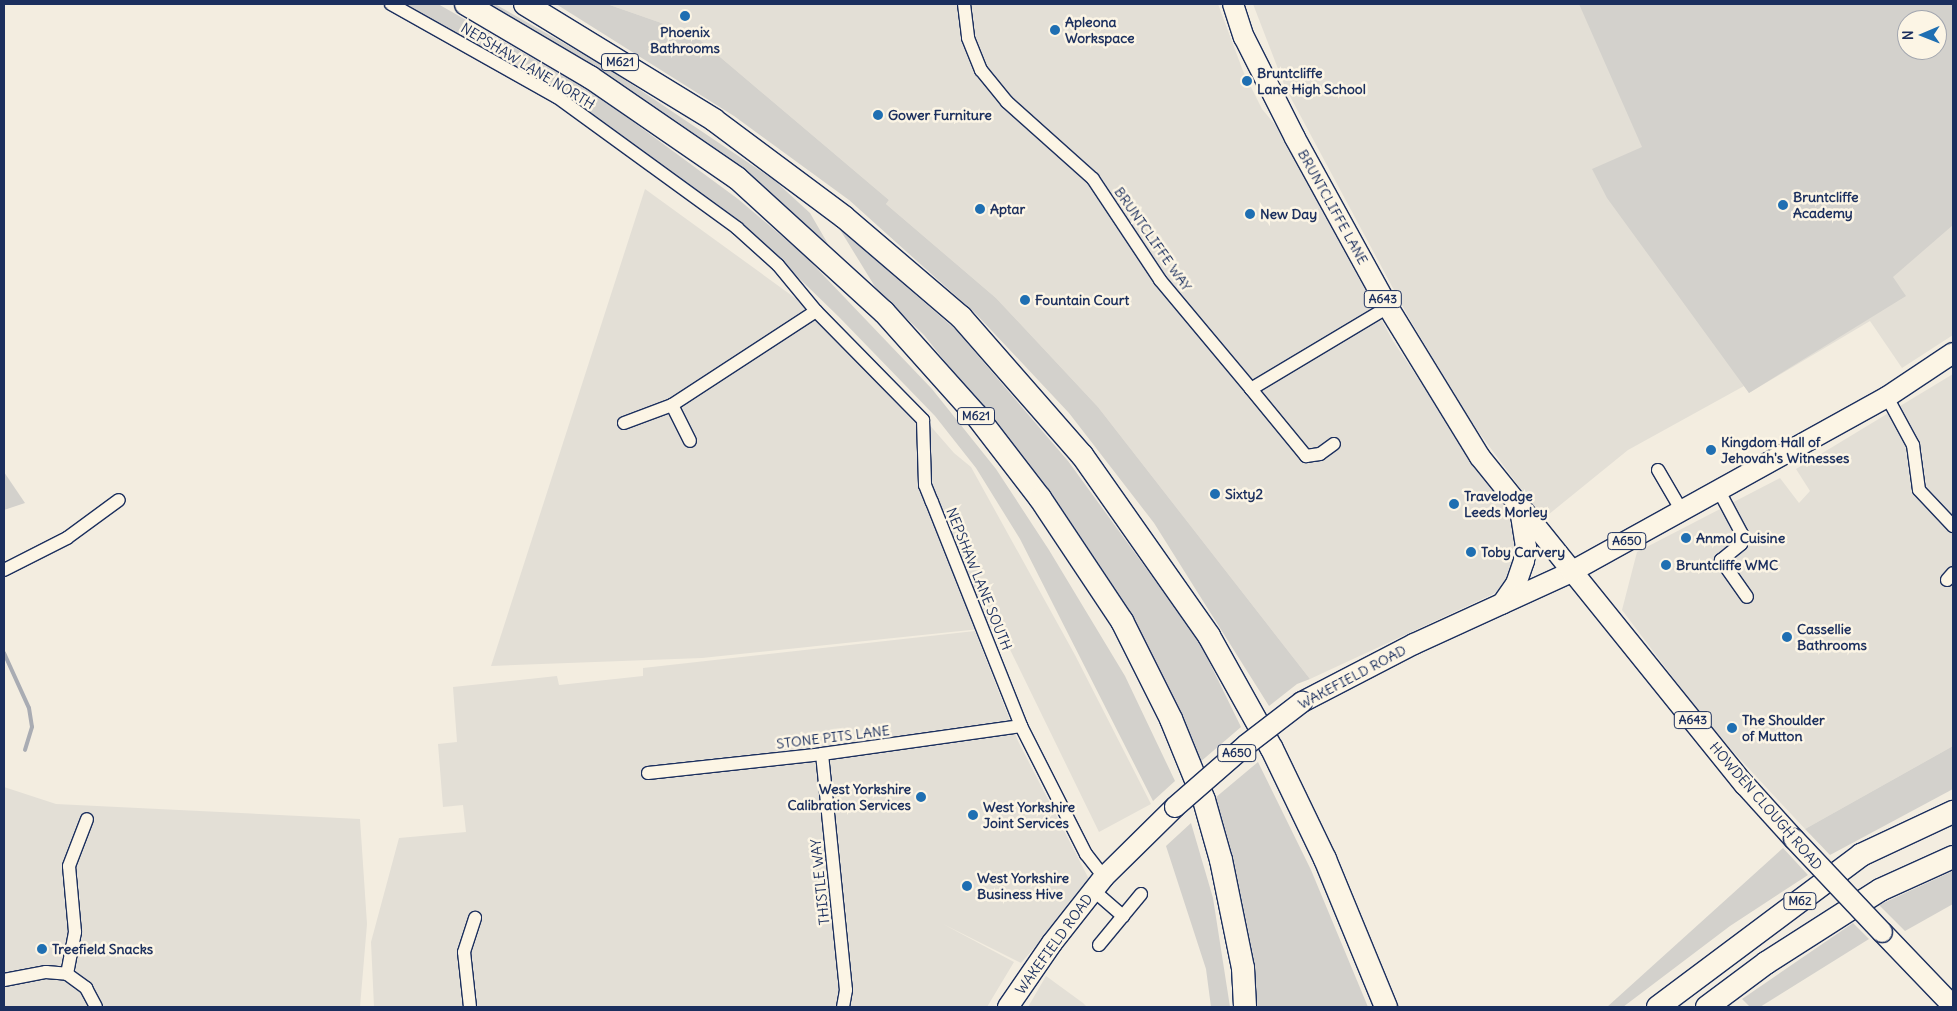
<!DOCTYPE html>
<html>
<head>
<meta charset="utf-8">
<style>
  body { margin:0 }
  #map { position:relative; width:1957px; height:1011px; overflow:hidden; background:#f3ede0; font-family:Delius,sans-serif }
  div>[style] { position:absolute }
  .built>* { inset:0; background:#e3dfd6 }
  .green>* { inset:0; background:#d3d1cc }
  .stream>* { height:4px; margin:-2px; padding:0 2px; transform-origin:2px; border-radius:2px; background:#a9acb3 }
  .roads { filter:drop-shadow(1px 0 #1b2f5e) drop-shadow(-1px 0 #1b2f5e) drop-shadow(0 1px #1b2f5e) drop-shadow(0 -1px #1b2f5e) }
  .minor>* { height:12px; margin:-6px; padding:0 6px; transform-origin:6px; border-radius:6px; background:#fcf5e5 }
  .primary>* { height:20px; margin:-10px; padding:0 10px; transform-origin:10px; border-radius:10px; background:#fcf5e5 }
  .motorway>* { height:22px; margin:-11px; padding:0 11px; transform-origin:11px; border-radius:11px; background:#fcf5e5 }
  .bridges { filter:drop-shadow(1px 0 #1b2f5e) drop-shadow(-1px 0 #1b2f5e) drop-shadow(0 1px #1b2f5e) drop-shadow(0 -1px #1b2f5e) }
  .primary-bridge>* { height:20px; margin:-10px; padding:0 10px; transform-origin:10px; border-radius:10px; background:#fcf5e5 }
  .dots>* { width:14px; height:14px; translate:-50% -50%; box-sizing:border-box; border:2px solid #fcf5e5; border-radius:50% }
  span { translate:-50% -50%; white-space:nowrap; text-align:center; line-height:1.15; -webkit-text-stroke:5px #fcf5e5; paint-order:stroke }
  .shield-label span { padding:1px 4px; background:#fcf5e5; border:1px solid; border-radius:4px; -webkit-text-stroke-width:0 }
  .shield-label { font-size:12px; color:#1b2f5e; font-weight:700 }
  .poi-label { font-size:14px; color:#1b2f5e; font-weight:700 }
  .left { translate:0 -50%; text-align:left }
  .right { translate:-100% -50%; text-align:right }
  .street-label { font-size:14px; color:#1b2f5e }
  .frame { position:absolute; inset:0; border:5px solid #1b2f5e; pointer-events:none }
  .north { position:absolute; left:1897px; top:10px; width:50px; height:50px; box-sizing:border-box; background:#fcf5e5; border:1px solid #a2a6af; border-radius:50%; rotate:269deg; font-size:14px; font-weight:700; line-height:20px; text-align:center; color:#1b2f5e }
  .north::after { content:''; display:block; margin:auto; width:18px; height:22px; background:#1f6fb2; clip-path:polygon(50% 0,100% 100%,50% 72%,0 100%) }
</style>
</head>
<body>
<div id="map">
  <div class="built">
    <div style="clip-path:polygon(607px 4px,1218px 4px,1243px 71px,1262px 109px,1277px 127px,1393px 341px,1507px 511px,1518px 536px,1515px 569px,1500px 590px,1491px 595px,1310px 679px,1098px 407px,996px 298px,886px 204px,889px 200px,693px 34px)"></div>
    <div style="clip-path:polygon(evenodd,1253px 4px,1953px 4px,1953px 335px,1902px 368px,1870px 321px,1749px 393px,1744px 386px,1628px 450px,1543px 519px,1469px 419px,1409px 318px,1285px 87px,1253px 4px,1907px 20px,1937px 20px,1937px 50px,1907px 50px,1907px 20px)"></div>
    <div style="clip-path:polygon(645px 189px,860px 345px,954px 453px,971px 467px,1075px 655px,1151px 804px,1099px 832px,999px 627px,702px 658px,491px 666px)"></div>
    <div style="clip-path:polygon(1953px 374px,1953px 746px,1805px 829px,1711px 728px,1622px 610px,1637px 552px,1780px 478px,1799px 503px,1810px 491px,1796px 469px)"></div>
    <div style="clip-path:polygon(975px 631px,1018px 741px,1091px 883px,1021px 963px,943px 924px,1014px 962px,987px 1007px,374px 1007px,371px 942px,399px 838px,466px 832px,463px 805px,443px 807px,438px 744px,457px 742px,453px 687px,557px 676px,559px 685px,643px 676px,643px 668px)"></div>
    <div style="clip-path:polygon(4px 787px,56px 804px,360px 819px,367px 924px,360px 1007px,4px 1007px)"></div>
    <div style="clip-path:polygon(1046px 976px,1083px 1003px,1087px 1007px,1028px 1007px)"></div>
  </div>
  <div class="green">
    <div style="clip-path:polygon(403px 4px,438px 4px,594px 93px,738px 199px,804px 255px,932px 389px,996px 469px,1049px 550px,1125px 676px,1175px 781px,1153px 801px,1020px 539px,976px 468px,935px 416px,839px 317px,742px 223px,649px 156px,583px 109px)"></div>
    <div style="clip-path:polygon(487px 4px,495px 4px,606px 67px,774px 180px,810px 213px,828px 244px,740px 168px,655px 108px,586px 61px)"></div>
    <div style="clip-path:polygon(556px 4px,607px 4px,693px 34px,889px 200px,886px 204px,996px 298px,1098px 407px,1310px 679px,1297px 684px,1269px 706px,1154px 523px,1069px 413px,976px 314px,849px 200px,734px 116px)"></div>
    <div style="clip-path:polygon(evenodd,1579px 4px,1953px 4px,1953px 225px,1893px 277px,1906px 296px,1749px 393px,1607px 198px,1592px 169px,1642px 147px,1579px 4px,1907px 20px,1937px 20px,1937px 50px,1907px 50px,1907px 20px)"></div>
    <div style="clip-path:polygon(839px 228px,956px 330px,1068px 461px,1199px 641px,1241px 727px,1199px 763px,1001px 432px,924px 335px,877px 290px)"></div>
    <div style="clip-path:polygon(4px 472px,25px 503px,4px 510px)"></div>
    <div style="clip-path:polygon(1953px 746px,1953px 789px,1830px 855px,1805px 829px)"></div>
    <div style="clip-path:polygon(1258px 762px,1311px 870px,1368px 1007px,1257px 1007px,1247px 927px,1228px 839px,1215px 798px)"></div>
    <div style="clip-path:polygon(1191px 823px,1213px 898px,1230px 1007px,1211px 1007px,1206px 969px,1166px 846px)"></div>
    <div style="clip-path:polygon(1783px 848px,1808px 875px,1730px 926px,1623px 1007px,1607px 1007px)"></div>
    <div style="clip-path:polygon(1953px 871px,1953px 904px,1905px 931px,1879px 905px)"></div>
    <div style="clip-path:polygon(1853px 923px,1869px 939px,1760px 1007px,1750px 1007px,1742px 999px)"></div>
  </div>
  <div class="stream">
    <div style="left:4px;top:653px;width:60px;rotate:65.6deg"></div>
    <div style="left:29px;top:708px;width:19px;rotate:81deg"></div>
    <div style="left:32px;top:727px;width:24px;rotate:107deg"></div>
  </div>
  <div class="roads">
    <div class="minor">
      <div style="left:391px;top:4px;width:190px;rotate:29.3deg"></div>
      <div style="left:557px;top:97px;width:223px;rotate:36deg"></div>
      <div style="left:737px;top:228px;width:55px;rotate:42.1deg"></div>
      <div style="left:778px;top:265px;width:60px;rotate:50.4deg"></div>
      <div style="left:816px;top:311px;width:153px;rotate:45.5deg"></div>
      <div style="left:923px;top:420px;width:65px;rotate:88.2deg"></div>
      <div style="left:925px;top:485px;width:18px;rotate:68deg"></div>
      <div style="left:932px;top:502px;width:241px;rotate:68.3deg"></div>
      <div style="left:1021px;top:726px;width:144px;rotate:63.1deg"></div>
      <div style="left:1086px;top:854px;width:29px;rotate:52deg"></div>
      <div style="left:964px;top:4px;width:34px;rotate:83deg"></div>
      <div style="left:968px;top:38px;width:35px;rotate:68deg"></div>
      <div style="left:981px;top:70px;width:41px;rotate:50.9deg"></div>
      <div style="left:1007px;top:102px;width:115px;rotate:41.8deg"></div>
      <div style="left:1093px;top:179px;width:121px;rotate:56.4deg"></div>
      <div style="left:1160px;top:280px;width:142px;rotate:50.1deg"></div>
      <div style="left:1251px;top:389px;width:160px;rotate:-30.9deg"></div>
      <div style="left:1251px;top:389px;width:87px;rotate:50.6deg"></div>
      <div style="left:1306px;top:456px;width:14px;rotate:-8deg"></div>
      <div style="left:1320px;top:454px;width:17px;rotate:-36deg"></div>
      <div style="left:1887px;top:397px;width:55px;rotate:61.6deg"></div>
      <div style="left:1913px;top:445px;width:45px;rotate:82.4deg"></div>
      <div style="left:1919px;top:490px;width:50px;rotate:46.6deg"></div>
      <div style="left:672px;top:405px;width:40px;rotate:63.4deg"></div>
      <div style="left:624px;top:423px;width:51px;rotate:-20.6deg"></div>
      <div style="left:672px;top:405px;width:172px;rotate:-33.1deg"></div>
      <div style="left:1658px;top:470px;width:48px;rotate:59.7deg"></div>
      <div style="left:1719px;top:491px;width:49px;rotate:61.9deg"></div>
      <div style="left:1742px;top:534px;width:10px;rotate:96deg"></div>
      <div style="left:1741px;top:544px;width:26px;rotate:141deg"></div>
      <div style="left:1721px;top:560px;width:45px;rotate:54.9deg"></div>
      <div style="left:4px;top:570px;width:71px;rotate:-26.9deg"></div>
      <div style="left:67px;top:538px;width:64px;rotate:-36.2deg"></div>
      <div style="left:1947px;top:580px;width:9px;rotate:-49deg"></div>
      <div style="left:822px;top:754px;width:237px;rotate:84.2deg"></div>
      <div style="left:846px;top:990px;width:17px;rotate:100deg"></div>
      <div style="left:648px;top:773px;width:175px;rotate:-6.2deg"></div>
      <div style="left:822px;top:754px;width:201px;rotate:-8deg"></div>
      <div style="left:1093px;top:890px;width:40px;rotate:41deg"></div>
      <div style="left:1099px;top:945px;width:66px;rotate:-50.5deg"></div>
      <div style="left:67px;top:974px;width:43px;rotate:-79.2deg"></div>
      <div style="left:75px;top:932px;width:66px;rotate:-95.2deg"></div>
      <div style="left:69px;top:866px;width:50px;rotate:-69deg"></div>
      <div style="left:4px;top:980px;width:43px;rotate:-10.8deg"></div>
      <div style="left:46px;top:972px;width:21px;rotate:5deg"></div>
      <div style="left:67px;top:974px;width:24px;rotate:36deg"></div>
      <div style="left:86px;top:988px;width:21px;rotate:62deg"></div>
      <div style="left:470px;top:1007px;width:55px;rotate:-96.2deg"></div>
      <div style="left:464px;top:952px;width:36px;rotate:-72deg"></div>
    </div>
    <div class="primary">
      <div style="left:1233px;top:4px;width:35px;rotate:72deg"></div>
      <div style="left:1244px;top:37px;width:113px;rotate:63.2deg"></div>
      <div style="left:1295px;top:138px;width:193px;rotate:61.2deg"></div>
      <div style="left:1388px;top:307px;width:176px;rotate:58.5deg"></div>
      <div style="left:1480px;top:457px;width:422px;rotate:51.1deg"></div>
      <div style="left:1745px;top:785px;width:73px;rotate:47.8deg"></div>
      <div style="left:1502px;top:604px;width:24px;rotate:-55deg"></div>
      <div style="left:1516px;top:584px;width:24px;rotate:-71deg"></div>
      <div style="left:1524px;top:561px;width:14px;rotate:-82deg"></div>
      <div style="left:1526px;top:547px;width:37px;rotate:-99deg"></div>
      <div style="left:1302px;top:702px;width:126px;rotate:-27.4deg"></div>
      <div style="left:1414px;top:644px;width:173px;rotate:-24.6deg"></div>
      <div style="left:1571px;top:572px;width:361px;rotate:-29deg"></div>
      <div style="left:1887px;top:397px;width:79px;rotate:-33.7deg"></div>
      <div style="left:1882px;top:932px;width:103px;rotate:46.2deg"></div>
      <div style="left:1008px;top:1007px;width:78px;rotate:-55.5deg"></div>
      <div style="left:1052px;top:943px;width:84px;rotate:-51.8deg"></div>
      <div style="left:1104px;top:877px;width:100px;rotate:-44.6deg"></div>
    </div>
    <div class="motorway">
      <div style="left:466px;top:4px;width:144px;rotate:30.5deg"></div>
      <div style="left:590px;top:77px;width:178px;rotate:34.5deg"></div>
      <div style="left:737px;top:178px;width:199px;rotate:42.4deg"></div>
      <div style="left:884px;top:312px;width:138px;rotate:48.2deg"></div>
      <div style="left:976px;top:415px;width:105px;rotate:52.4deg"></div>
      <div style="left:1040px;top:498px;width:148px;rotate:56.3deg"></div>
      <div style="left:1122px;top:621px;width:110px;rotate:63.4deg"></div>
      <div style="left:1171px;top:719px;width:87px;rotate:67.8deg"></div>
      <div style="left:1204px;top:800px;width:62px;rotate:74.2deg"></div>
      <div style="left:1221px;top:860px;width:110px;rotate:78.5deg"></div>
      <div style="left:1243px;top:968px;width:39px;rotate:87deg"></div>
      <div style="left:525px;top:4px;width:222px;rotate:31.5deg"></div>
      <div style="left:714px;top:120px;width:162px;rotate:36.7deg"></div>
      <div style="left:844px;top:217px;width:154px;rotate:40.5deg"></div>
      <div style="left:961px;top:317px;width:184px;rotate:48.8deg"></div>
      <div style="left:1082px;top:455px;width:221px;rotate:54.9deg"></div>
      <div style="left:1209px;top:636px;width:129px;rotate:60.9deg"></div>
      <div style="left:1272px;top:749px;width:122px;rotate:64.3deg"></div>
      <div style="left:1325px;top:859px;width:160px;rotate:67.6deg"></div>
      <div style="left:1658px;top:1007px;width:254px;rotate:-36.8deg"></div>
      <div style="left:1861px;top:855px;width:102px;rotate:-25.1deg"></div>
      <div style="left:1707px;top:1007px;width:74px;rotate:-36.7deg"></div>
      <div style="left:1766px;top:963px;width:135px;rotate:-32.6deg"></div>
      <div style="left:1880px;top:890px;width:80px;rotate:-24.3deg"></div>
    </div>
  </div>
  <div class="bridges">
    <div class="primary-bridge">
      <div style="left:1175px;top:807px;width:94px;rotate:-41.1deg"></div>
      <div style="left:1246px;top:745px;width:71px;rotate:-37.5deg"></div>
      <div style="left:1794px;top:839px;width:128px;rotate:46.6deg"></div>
    </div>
  </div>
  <div class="dots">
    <div style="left:685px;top:16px;background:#1f6fb2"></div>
    <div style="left:1055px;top:30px;background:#1f6fb2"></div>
    <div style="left:1247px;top:81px;background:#1f6fb2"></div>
    <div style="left:878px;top:115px;background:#1f6fb2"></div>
    <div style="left:1783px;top:205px;background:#1f6fb2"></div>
    <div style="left:980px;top:209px;background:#1f6fb2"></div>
    <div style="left:1250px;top:214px;background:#1f6fb2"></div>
    <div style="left:1025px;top:300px;background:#1f6fb2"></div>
    <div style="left:1711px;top:450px;background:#1f6fb2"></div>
    <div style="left:1215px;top:494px;background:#1f6fb2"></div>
    <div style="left:1454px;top:504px;background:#1f6fb2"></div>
    <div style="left:1686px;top:538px;background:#1f6fb2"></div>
    <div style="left:1471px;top:552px;background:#1f6fb2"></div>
    <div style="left:1666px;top:565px;background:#1f6fb2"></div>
    <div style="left:1787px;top:637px;background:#1f6fb2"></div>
    <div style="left:1732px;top:728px;background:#1f6fb2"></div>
    <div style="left:921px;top:797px;background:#1f6fb2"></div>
    <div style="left:973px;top:815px;background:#1f6fb2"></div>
    <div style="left:967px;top:886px;background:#1f6fb2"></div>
    <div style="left:42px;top:949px;background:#1f6fb2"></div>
  </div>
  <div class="shield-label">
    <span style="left:620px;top:62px">M621</span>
    <span style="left:1383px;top:299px">A643</span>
    <span style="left:976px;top:416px">M621</span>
    <span style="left:1627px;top:541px">A650</span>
    <span style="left:1693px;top:720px">A643</span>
    <span style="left:1237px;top:753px">A650</span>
    <span style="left:1800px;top:901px">M62</span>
  </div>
  <div class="poi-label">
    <span class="left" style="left:1065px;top:30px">Apleona<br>Workspace</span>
    <span style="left:685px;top:40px">Phoenix<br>Bathrooms</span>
    <span class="left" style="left:1257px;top:81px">Bruntcliffe<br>Lane High School</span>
    <span class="left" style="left:888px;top:115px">Gower Furniture</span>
    <span class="left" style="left:1793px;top:205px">Bruntcliffe<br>Academy</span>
    <span class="left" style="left:990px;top:209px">Aptar</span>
    <span class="left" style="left:1260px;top:214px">New Day</span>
    <span class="left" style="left:1035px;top:300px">Fountain Court</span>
    <span class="left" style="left:1721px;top:450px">Kingdom Hall of<br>Jehovah's Witnesses</span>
    <span class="left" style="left:1225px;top:494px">Sixty2</span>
    <span class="left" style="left:1464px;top:504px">Travelodge<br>Leeds Morley</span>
    <span class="left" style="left:1696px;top:538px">Anmol Cuisine</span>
    <span class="left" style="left:1481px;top:552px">Toby Carvery</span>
    <span class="left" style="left:1676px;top:565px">Bruntcliffe WMC</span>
    <span class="left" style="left:1797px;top:637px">Cassellie<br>Bathrooms</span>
    <span class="left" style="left:1742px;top:728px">The Shoulder<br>of Mutton</span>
    <span class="right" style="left:911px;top:797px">West Yorkshire<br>Calibration Services</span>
    <span class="left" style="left:983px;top:815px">West Yorkshire<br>Joint Services</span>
    <span class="left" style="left:977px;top:886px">West Yorkshire<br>Business Hive</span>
    <span class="left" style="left:52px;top:949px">Treefield Snacks</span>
  </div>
  <div class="street-label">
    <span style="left:528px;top:66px;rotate:31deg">NEPSHAW LANE NORTH</span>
    <span style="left:1333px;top:207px;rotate:61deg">BRUNTCLIFFE LANE</span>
    <span style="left:1153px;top:239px;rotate:55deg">BRUNTCLIFFE WAY</span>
    <span style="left:979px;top:579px;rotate:68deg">NEPSHAW LANE SOUTH</span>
    <span style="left:1352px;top:677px;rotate:-28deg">WAKEFIELD ROAD</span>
    <span style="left:833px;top:737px;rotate:-7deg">STONE PITS LANE</span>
    <span style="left:1766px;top:806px;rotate:49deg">HOWDEN CLOUGH ROAD</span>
    <span style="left:820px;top:882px;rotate:-96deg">THISTLE WAY</span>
    <span style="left:1054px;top:944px;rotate:-54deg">WAKEFIELD ROAD</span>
  </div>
  <div class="frame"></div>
  <div class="north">N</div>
</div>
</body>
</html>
